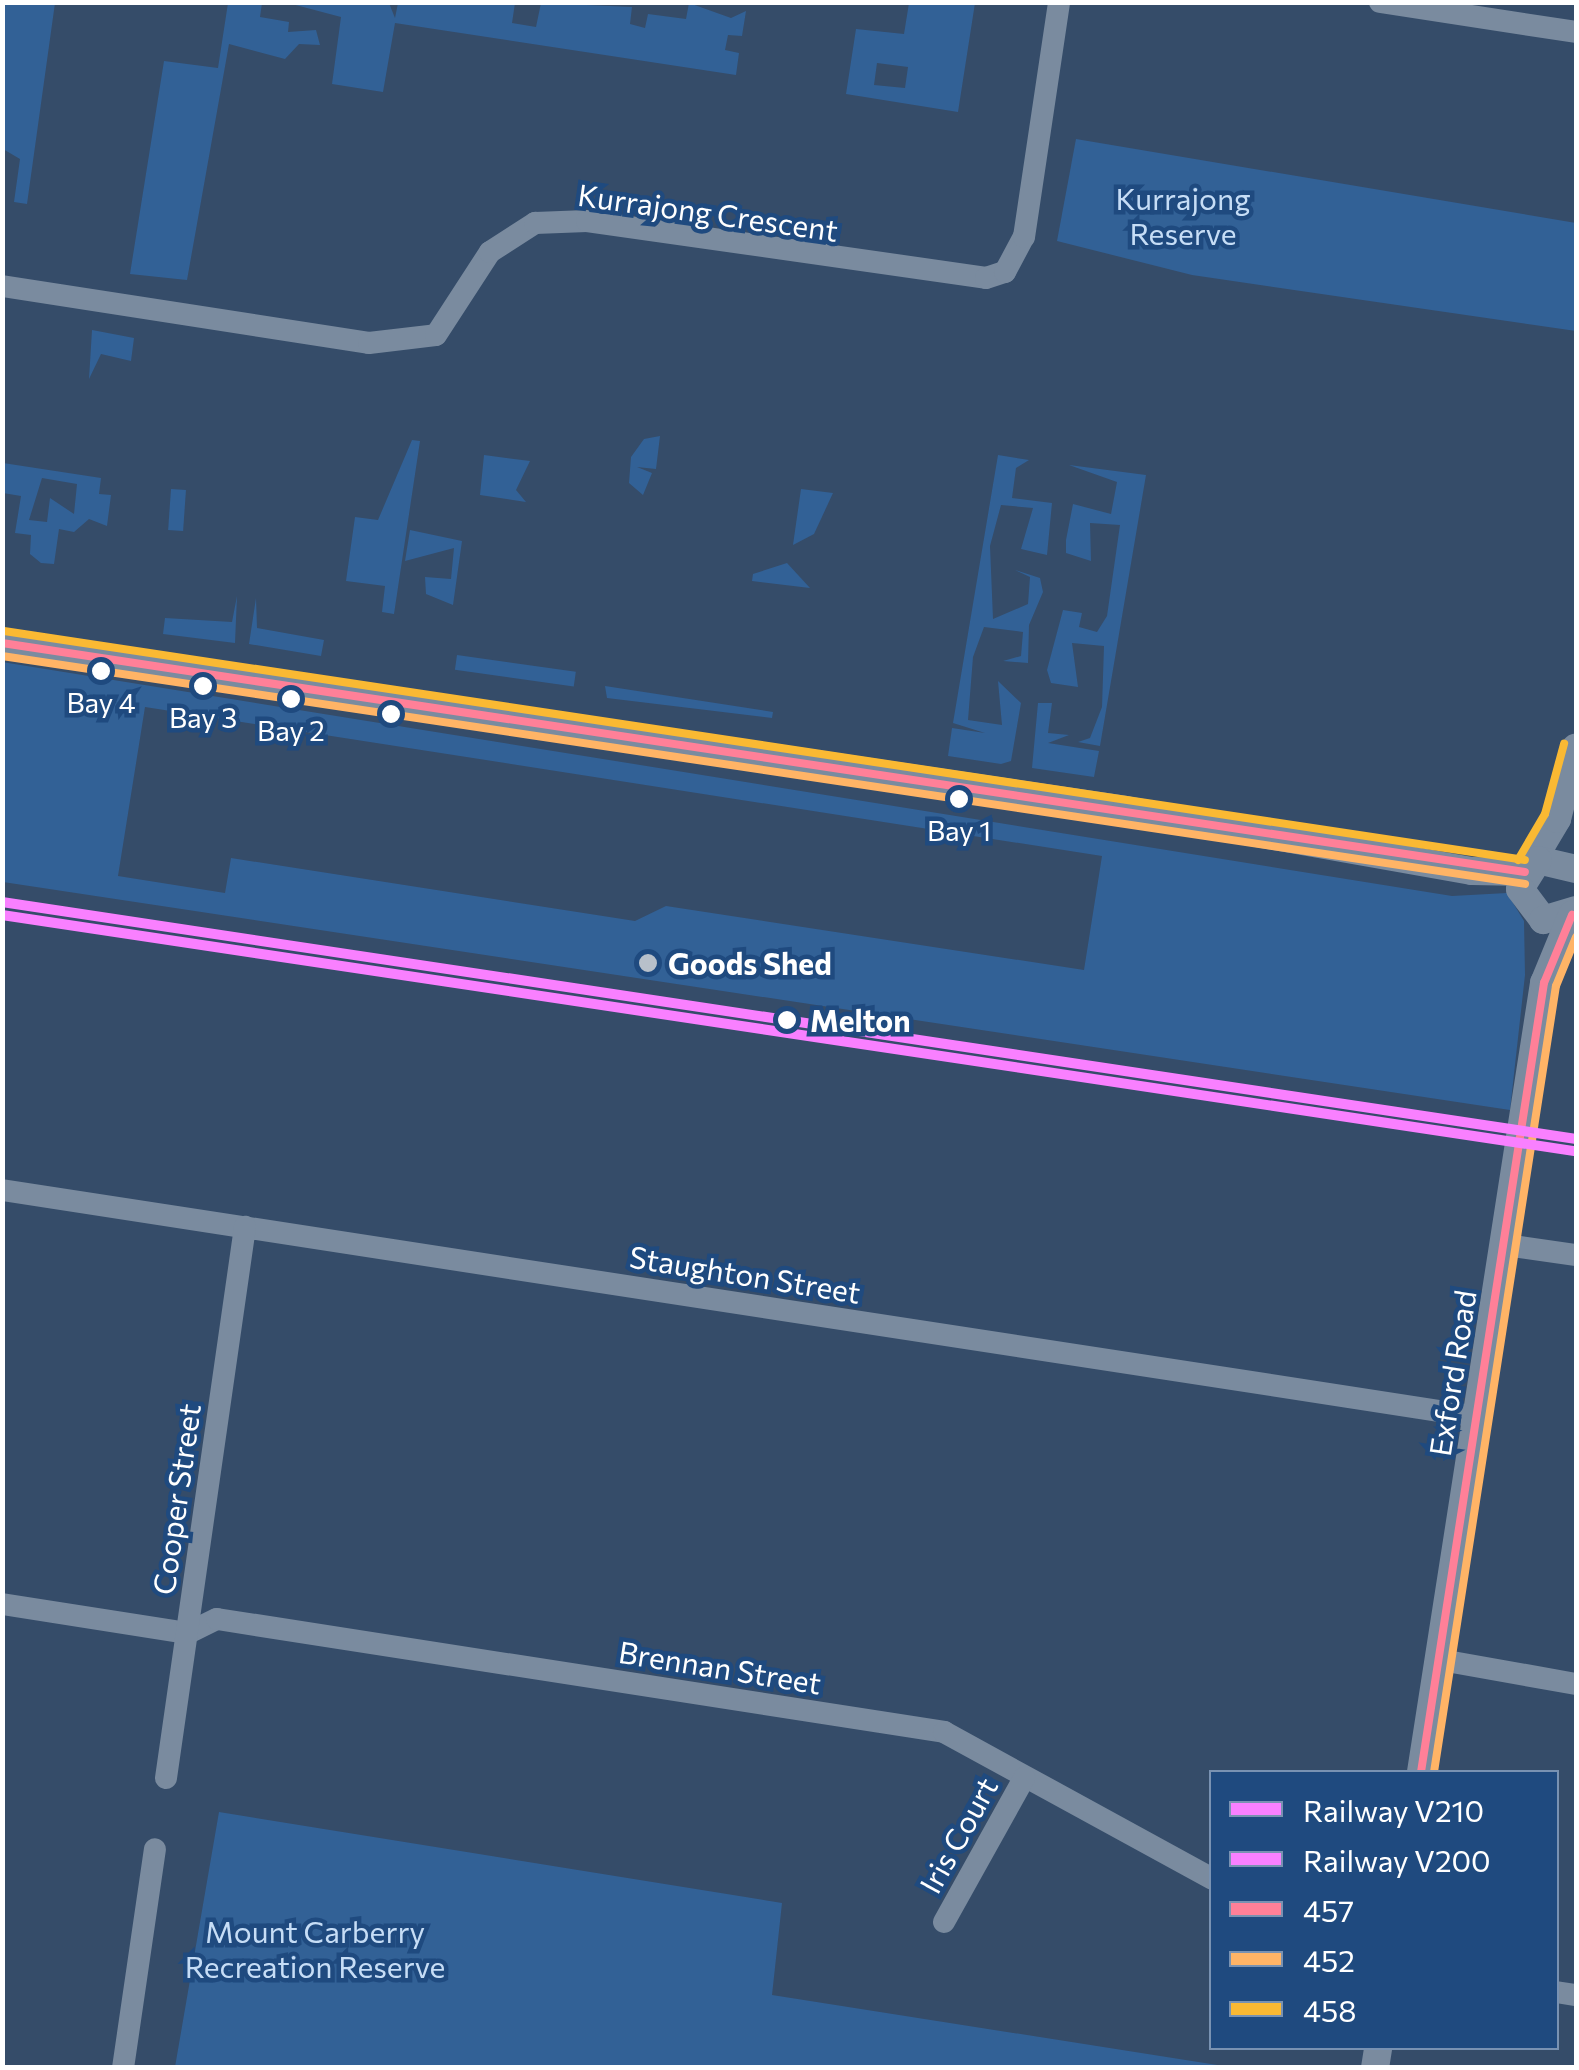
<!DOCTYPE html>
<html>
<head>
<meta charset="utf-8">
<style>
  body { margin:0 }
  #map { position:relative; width:1579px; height:2070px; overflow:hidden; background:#354c69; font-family:Commissioner,sans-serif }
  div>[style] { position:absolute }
  .green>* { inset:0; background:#326196; transform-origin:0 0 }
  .minor>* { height:22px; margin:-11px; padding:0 11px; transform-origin:11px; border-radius:11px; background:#7a8b9f }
  .tertiary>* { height:28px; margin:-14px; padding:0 14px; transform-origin:14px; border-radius:14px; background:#7a8b9f }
  .bus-1>* { height:8px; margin:-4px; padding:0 4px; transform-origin:4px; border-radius:4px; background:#ff8098 }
  .bus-2>* { height:8px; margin:-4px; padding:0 4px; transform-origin:4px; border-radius:4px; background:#ffb466 }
  .bus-3>* { height:8px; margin:-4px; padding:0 4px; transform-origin:4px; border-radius:4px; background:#fab933 }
  .rail-1>* { height:10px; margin:-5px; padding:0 5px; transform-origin:5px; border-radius:5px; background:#f980ff }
  .rail-2>* { height:10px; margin:-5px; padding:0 5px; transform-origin:5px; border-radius:5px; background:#f980ff }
  .dots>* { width:28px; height:28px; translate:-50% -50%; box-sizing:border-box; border:5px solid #1f4a7f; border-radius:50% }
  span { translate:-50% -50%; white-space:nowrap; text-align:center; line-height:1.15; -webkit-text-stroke:9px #1f4a7f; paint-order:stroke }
  .bus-label { font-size:28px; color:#fff }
  .park-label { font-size:30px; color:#c6ddf6 }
  .street-label { font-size:30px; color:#fff }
  .poi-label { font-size:30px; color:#fff; font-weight:700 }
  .left { translate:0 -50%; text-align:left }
  .stop-label { font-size:30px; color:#fff; font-weight:700 }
  .frame { position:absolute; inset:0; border:5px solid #fff; pointer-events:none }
  .legend { position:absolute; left:1209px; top:1770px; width:350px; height:280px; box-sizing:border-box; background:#1f4a7f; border:2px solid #7992b2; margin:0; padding:12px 18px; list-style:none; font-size:30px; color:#fff }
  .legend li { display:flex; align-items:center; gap:20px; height:50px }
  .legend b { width:50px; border:2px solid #7992b2 }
</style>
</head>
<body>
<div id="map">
  <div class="green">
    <div style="clip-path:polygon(3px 2px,55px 3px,27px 204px,14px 202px,20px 159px,3px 149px)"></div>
    <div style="clip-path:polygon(228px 3px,262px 3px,260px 17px,289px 22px,288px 32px,316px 30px,320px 45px,299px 44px,285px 59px,229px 44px,187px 280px,130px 274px,164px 61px,218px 68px)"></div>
    <div style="clip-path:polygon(288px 3px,389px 3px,395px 18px,398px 3px,515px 3px,512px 23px,536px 27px,541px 3px,632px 7px,630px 24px,645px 28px,648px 14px,686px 19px,689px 3px,731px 18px,746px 11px,742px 36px,728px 35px,725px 50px,739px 53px,736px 75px,395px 23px,383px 92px,332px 84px,341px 17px)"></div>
    <div style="clip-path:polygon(evenodd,909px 3px,975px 3px,958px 112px,846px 94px,856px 29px,904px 34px,909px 3px,877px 63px,908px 67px,905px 88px,874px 85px,877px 63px)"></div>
    <div style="clip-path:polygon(1076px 139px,1576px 223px,1576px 331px,1192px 275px,1057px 241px)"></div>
    <div style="clip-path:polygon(92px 330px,134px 338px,131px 361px,101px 354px,89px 379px)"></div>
    <div style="clip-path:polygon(660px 436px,656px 469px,637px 467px,652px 473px,643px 495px,629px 483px,631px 457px,644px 439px)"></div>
    <div style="clip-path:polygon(412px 440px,420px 441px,394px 614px,382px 612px,385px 586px,346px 581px,355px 517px,378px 520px)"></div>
    <div style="clip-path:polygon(484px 455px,530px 461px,516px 490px,526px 502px,480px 495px)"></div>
    <div style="clip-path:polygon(998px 455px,1029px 460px,1016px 468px,1012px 498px,1052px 503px,1047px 555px,1021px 549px,1033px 508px,1001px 505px,990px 546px,993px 619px,1028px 604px,1030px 577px,1015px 570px,1040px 578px,1043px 592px,1029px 625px,1028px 663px,1003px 661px,1021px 656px,1023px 632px,984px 627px,973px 657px,968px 720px,1002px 725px,998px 681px,1021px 703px,1011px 761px,1001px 764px,948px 756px,952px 728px,985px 733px,953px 723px)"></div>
    <div style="clip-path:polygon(evenodd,3px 463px,101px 478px,99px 494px,111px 495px,107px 526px,89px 519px,74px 532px,59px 529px,54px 564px,41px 563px,30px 554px,31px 535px,15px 533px,21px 496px,3px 493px,3px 463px,42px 478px,77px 484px,74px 514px,50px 498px,47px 522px,29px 520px,42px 478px)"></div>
    <div style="clip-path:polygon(1069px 465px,1146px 475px,1100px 746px,1078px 742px,1090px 738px,1102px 707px,1104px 646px,1072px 643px,1078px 687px,1051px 683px,1047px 670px,1063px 610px,1082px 613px,1079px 627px,1097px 632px,1107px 616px,1120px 525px,1090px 523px,1091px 561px,1066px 553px,1066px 540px,1073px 504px,1111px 514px,1117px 482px)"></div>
    <div style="left:171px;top:489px;width:15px;height:41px;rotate:4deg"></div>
    <div style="clip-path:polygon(801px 489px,833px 493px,814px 534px,793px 545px)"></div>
    <div style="clip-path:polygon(410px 530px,462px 541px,453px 605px,426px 594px,425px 577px,451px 579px,454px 548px,405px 561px)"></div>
    <div style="clip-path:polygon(787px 563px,810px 588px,752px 581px,753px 574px)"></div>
    <div style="clip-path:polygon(237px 596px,235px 643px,163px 634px,165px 618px,232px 622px)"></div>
    <div style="clip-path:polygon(256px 598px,257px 628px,324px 640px,321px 656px,249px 644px)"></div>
    <div style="left:457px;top:655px;width:120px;height:15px;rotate:8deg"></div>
    <div style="clip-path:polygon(evenodd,2px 662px,1452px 896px,1507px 893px,1524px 921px,1525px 975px,1510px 1110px,3px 882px,2px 662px,145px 707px,1102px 856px,1084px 970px,666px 906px,635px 921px,231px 858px,225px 893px,118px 876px,145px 707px)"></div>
    <div style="clip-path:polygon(605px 686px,773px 712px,772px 718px,607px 698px)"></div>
    <div style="clip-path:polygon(1038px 703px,1052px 703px,1048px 733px,1069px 735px,1048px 743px,1099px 751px,1094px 777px,1032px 768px)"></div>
    <div style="clip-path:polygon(219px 1812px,782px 1903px,772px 1995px,1230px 2067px,175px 2067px)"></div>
  </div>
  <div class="minor">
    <div style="left:1380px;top:2px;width:198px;rotate:8.7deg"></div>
    <div style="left:2px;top:286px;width:371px;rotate:8.8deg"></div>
    <div style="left:369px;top:343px;width:67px;rotate:-6.8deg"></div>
    <div style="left:436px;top:335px;width:99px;rotate:-57deg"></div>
    <div style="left:490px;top:252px;width:54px;rotate:-32.8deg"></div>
    <div style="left:535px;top:223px;width:52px;rotate:-2.2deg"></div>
    <div style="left:587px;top:221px;width:403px;rotate:8.1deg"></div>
    <div style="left:986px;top:278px;width:20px;rotate:-18deg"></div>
    <div style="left:1005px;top:272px;width:40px;rotate:-62deg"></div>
    <div style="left:1024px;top:237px;width:238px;rotate:-81.5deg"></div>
    <div style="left:2px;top:1190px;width:1494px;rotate:8.74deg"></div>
    <div style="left:1505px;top:1245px;width:72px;rotate:8deg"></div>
    <div style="left:2px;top:1604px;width:188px;rotate:8.9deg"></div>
    <div style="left:188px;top:1633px;width:32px;rotate:-26deg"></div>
    <div style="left:217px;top:1619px;width:736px;rotate:8.83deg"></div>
    <div style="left:944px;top:1732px;width:306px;rotate:28.7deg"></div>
    <div style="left:1441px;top:1660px;width:137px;rotate:10.1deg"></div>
    <div style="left:166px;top:1778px;width:557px;rotate:-81.84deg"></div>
    <div style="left:944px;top:1922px;width:165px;rotate:-60.9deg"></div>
    <div style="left:1556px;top:1992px;width:20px;rotate:9deg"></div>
    <div style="left:123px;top:2068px;width:221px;rotate:-81.7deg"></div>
  </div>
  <div class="tertiary">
    <div style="left:2px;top:643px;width:1136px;rotate:8.45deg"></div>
    <div style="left:1126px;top:810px;width:351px;rotate:10deg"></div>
    <div style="left:1472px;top:871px;width:53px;rotate:1.1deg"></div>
    <div style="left:1529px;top:866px;width:55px;rotate:-59.2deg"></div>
    <div style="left:1557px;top:819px;width:74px;rotate:-75.2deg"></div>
    <div style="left:1576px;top:869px;width:39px;rotate:-167deg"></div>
    <div style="left:1538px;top:860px;width:34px;rotate:122deg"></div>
    <div style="left:1520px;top:889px;width:39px;rotate:53deg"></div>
    <div style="left:1543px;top:920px;width:34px;rotate:-17deg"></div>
    <div style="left:1421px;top:1772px;width:799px;rotate:-81.14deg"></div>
    <div style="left:1544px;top:983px;width:74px;rotate:-67.6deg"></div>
    <div style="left:1375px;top:2068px;width:20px;rotate:-81deg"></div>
  </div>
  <div class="bus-1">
    <div style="left:2px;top:643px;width:1540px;rotate:8.55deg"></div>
    <div style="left:1421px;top:1772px;width:799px;rotate:-81.14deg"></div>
    <div style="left:1544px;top:983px;width:74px;rotate:-67.6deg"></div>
  </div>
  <div class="bus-2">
    <div style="left:2px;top:656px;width:1540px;rotate:8.51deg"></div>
    <div style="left:1434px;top:1772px;width:795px;rotate:-81.18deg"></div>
    <div style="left:1556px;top:986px;width:53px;rotate:-67.8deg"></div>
  </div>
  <div class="bus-3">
    <div style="left:4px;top:631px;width:1538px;rotate:8.56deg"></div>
    <div style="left:1518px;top:860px;width:53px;rotate:-59.6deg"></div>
    <div style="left:1545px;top:814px;width:73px;rotate:-74.8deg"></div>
  </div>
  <div class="rail-1">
    <div style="left:2px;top:902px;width:1592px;rotate:8.56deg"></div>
  </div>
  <div class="rail-2">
    <div style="left:2px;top:915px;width:1590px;rotate:8.54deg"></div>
  </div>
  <div class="dots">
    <div style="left:101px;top:671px;background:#fff"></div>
    <div style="left:203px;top:686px;background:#fff"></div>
    <div style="left:291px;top:699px;background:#fff"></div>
    <div style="left:391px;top:714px;background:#fff"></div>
    <div style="left:959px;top:799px;background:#fff"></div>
    <div style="left:648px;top:963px;background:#b8c0ca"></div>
    <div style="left:787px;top:1020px;background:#fff"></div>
  </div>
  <div class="bus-label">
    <span style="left:101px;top:702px">Bay 4</span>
    <span style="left:203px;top:717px">Bay 3</span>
    <span style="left:291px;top:730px">Bay 2</span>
    <span style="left:959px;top:830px">Bay 1</span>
  </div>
  <div class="park-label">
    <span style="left:1183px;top:215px">Kurrajong<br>Reserve</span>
    <span style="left:315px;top:1948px">Mount Carberry<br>Recreation Reserve</span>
  </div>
  <div class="street-label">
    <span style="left:708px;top:212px;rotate:8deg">Kurrajong Crescent</span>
    <span style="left:745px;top:1274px;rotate:9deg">Staughton Street</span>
    <span style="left:1452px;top:1373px;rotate:-81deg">Exford Road</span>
    <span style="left:176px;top:1499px;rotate:-82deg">Cooper Street</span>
    <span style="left:720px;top:1667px;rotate:9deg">Brennan Street</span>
    <span style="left:958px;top:1835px;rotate:-61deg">Iris Court</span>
  </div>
  <div class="poi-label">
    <span class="left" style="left:668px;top:963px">Goods Shed</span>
  </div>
  <div class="stop-label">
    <span class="left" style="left:810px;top:1020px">Melton</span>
  </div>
  <div class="frame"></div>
  <ul class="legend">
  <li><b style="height:12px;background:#f980ff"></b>Railway V210</li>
  <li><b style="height:12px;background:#f980ff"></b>Railway V200</li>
  <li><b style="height:12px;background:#ff8098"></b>457</li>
  <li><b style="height:12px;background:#ffb466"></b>452</li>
  <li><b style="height:12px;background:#fab933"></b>458</li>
  </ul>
</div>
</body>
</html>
